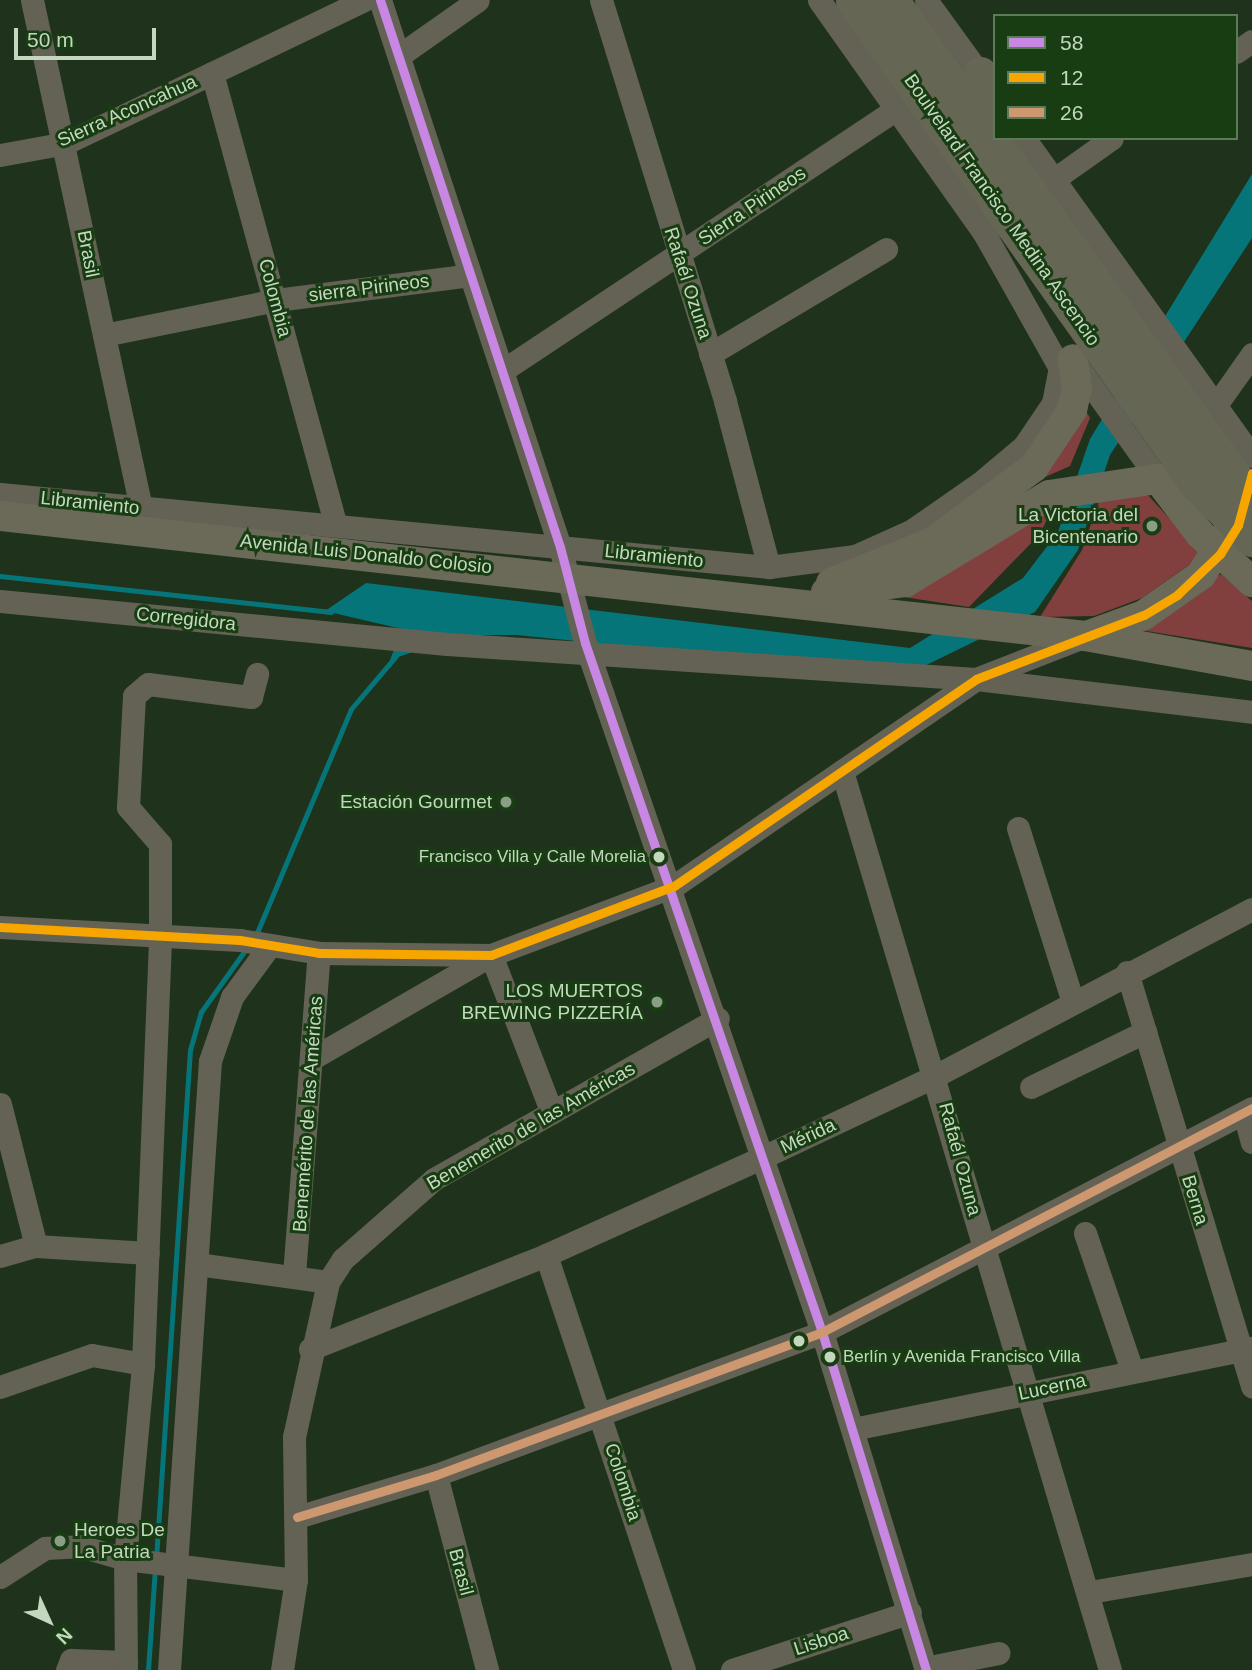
<!DOCTYPE html>
<html>
<head>
<meta charset="utf-8">
<style>
  body { margin:0 }
  #map { position:relative; width:1252px; height:1670px; overflow:hidden; background:#1f331c; font-family:Arial,sans-serif }
  div>[style] { position:absolute }
  .green>* { inset:0; background:#813f3d }
  .water>* { inset:0; background:#067579 }
  .stream>* { height:5px; margin:-2.5px; padding:0 2.5px; transform-origin:2.5px; border-radius:2.5px; background:#067579 }
  .minor>* { height:23px; margin:-11.5px; padding:0 11.5px; transform-origin:11.5px; border-radius:11.5px; background:#646255 }
  .major>* { height:30px; margin:-15px; padding:0 15px; transform-origin:15px; border-radius:15px; background:#6b6a58 }
  .highway>* { height:35px; margin:-17.5px; padding:0 17.5px; transform-origin:17.5px; border-radius:17.5px; background:#656653 }
  .bus-1>* { height:9px; margin:-4.5px; padding:0 4.5px; transform-origin:4.5px; border-radius:4.5px; background:#c787e3 }
  .bus-2>* { height:9px; margin:-4.5px; padding:0 4.5px; transform-origin:4.5px; border-radius:4.5px; background:#f7a600 }
  .bus-3>* { height:9px; margin:-4.5px; padding:0 4.5px; transform-origin:4.5px; border-radius:4.5px; background:#cd976f }
  .dots>* { width:19px; height:19px; translate:-50% -50%; box-sizing:border-box; border:4px solid #183d12; border-radius:50% }
  span { translate:-50% -50%; white-space:nowrap; text-align:center; line-height:1.15; -webkit-text-stroke:6px #183d12; paint-order:stroke }
  .bus-label { font-size:17px; color:#c3d8bf }
  .right { translate:-100% -50%; text-align:right }
  .left { translate:0 -50%; text-align:left }
  .street-label { font-size:19px; color:#c3d8bf }
  .poi-label { font-size:19px; color:#c3d8bf }
  .legend { position:absolute; left:993px; top:14px; width:245px; height:126px; box-sizing:border-box; background:#183d12; border:2px solid #5c7b57; margin:0; padding:9px 12px; list-style:none; font-size:21px; color:#c3d8bf }
  .legend li { display:flex; align-items:center; gap:14px; height:35px }
  .legend b { width:35px; border:2px solid #5c7b57 }
  .north { position:absolute; left:14px; top:1586px; width:70px; height:70px; -webkit-text-stroke:5px #183d12; paint-order:stroke; rotate:135deg; font-size:19px; font-weight:700; line-height:28px; text-align:center; color:#c3d8bf }
  .north::after { content:''; display:block; margin:auto; width:24px; height:32px; background:#c3d8bf; clip-path:polygon(50% 0,100% 100%,50% 72%,0 100%) }
  .scale { position:absolute; left:14px; top:28px; width:142px; height:32px; box-sizing:border-box; border:4px solid #c3d8bf; border-top:0; padding-left:9px; font-size:21px; line-height:24px; white-space:nowrap; color:#c3d8bf; -webkit-text-stroke:5px #183d12; paint-order:stroke }
</style>
</head>
<body>
<div id="map">
  <div class="green">
    <div style="clip-path:polygon(1082px 404px,1090px 418px,1070px 466px,1027px 485px)"></div>
    <div style="clip-path:polygon(1145px 492px,1203px 555px,1142px 598px,1094px 616px,1040px 617px,1082px 550px,1101px 495px)"></div>
    <div style="clip-path:polygon(1055px 503px,1040px 534px,969px 607px,897px 596px)"></div>
    <div style="clip-path:polygon(1221px 574px,1252px 601px,1252px 648px,1134px 629px)"></div>
  </div>
  <div class="water">
    <div style="clip-path:polygon(1252px 174px,1252px 238px,1110px 455px,1078px 550px,1035px 612px,908px 674px,516px 635px,460px 635px,390px 660px,402px 629px,325px 611px,366px 583px,910px 648px,1023px 578px,1058px 532px,1090px 439px)"></div>
  </div>
  <div class="stream">
    <div style="left:0;top:576px;width:333px;rotate:6.2deg"></div>
    <div style="left:256px;top:935px;width:245px;rotate:-67.2deg"></div>
    <div style="left:351px;top:709px;width:70px;rotate:-49.7deg"></div>
    <div style="left:156px;top:1559px;width:510px;rotate:-86.18deg"></div>
    <div style="left:190px;top:1050px;width:40px;rotate:-74deg"></div>
    <div style="left:201px;top:1012px;width:77px;rotate:-54.5deg"></div>
    <div style="left:148px;top:1670px;width:102px;rotate:-86.1deg"></div>
  </div>
  <div class="minor">
    <div style="left:32px;top:0;width:520px;rotate:77.89deg"></div>
    <div style="left:380px;top:0;width:576px;rotate:71.79deg"></div>
    <div style="left:560px;top:547px;width:99px;rotate:75.4deg"></div>
    <div style="left:585px;top:643px;width:729px;rotate:71.02deg"></div>
    <div style="left:822px;top:1332px;width:354px;rotate:72.9deg"></div>
    <div style="left:601px;top:0;width:420px;rotate:72.8deg"></div>
    <div style="left:725px;top:401px;width:172px;rotate:75.2deg"></div>
    <div style="left:819px;top:0;width:291px;rotate:54.7deg"></div>
    <div style="left:926px;top:0;width:104px;rotate:54deg"></div>
    <div style="left:1236px;top:52px;width:19px;rotate:-35deg"></div>
    <div style="left:400px;top:55px;width:95px;rotate:-35.2deg"></div>
    <div style="left:212px;top:73px;width:467px;rotate:74.7deg"></div>
    <div style="left:1024px;top:138px;width:391px;rotate:54.4deg"></div>
    <div style="left:0;top:155px;width:67px;rotate:-10.3deg"></div>
    <div style="left:66px;top:143px;width:331px;rotate:-25.6deg"></div>
    <div style="left:1053px;top:180px;width:72px;rotate:-35.4deg"></div>
    <div style="left:104px;top:335px;width:176px;rotate:-11.5deg"></div>
    <div style="left:276px;top:300px;width:196px;rotate:-7.3deg"></div>
    <div style="left:710px;top:354px;width:205px;rotate:-30.8deg"></div>
    <div style="left:1071px;top:357px;width:150px;rotate:54.5deg"></div>
    <div style="left:502px;top:371px;width:474px;rotate:-33.6deg"></div>
    <div style="left:1214px;top:408px;width:66px;rotate:-54.9deg"></div>
    <div style="left:0;top:494px;width:772px;rotate:5.42deg"></div>
    <div style="left:769px;top:567px;width:87px;rotate:-7.3deg"></div>
    <div style="left:855px;top:556px;width:61px;rotate:-24.1deg"></div>
    <div style="left:911px;top:531px;width:84px;rotate:-34.8deg"></div>
    <div style="left:980px;top:483px;width:57px;rotate:-40.1deg"></div>
    <div style="left:1024px;top:446px;width:52px;rotate:-56deg"></div>
    <div style="left:1053px;top:403px;width:36px;rotate:-79deg"></div>
    <div style="left:1060px;top:368px;width:163px;rotate:-119.4deg"></div>
    <div style="left:0;top:601px;width:449px;rotate:5.5deg"></div>
    <div style="left:447px;top:644px;width:530px;rotate:3.79deg"></div>
    <div style="left:976px;top:679px;width:278px;rotate:6.8deg"></div>
    <div style="left:842px;top:771px;width:938px;rotate:73.4deg"></div>
    <div style="left:1018px;top:828px;width:182px;rotate:72.5deg"></div>
    <div style="left:0;top:927px;width:240px;rotate:3.1deg"></div>
    <div style="left:240px;top:940px;width:80px;rotate:9.3deg"></div>
    <div style="left:319px;top:953px;width:172px;rotate:0.7deg"></div>
    <div style="left:491px;top:955px;width:196px;rotate:-20.7deg"></div>
    <div style="left:674px;top:886px;width:366px;rotate:-34.4deg"></div>
    <div style="left:976px;top:679px;width:115px;rotate:-21.4deg"></div>
    <div style="left:1127px;top:972px;width:433px;rotate:73.2deg"></div>
    <div style="left:311px;top:1059px;width:208px;rotate:-30deg"></div>
    <div style="left:491px;top:955px;width:169px;rotate:68.9deg"></div>
    <div style="left:1031px;top:1087px;width:127px;rotate:-25.8deg"></div>
    <div style="left:0;top:1104px;width:146px;rotate:75.8deg"></div>
    <div style="left:1244px;top:1113px;width:30px;rotate:75deg"></div>
    <div style="left:1085px;top:1233px;width:145px;rotate:71.1deg"></div>
    <div style="left:546px;top:1255px;width:437px;rotate:71.6deg"></div>
    <div style="left:0;top:1256px;width:37px;rotate:-16deg"></div>
    <div style="left:36px;top:1246px;width:112px;rotate:3.6deg"></div>
    <div style="left:197px;top:1264px;width:132px;rotate:7.8deg"></div>
    <div style="left:294px;top:1275px;width:323px;rotate:-85.6deg"></div>
    <div style="left:310px;top:1349px;width:254px;rotate:-21.7deg"></div>
    <div style="left:546px;top:1255px;width:238px;rotate:-24.3deg"></div>
    <div style="left:763px;top:1157px;width:192px;rotate:-25.2deg"></div>
    <div style="left:937px;top:1075px;width:356px;rotate:-27.8deg"></div>
    <div style="left:0;top:1387px;width:97px;rotate:-19.2deg"></div>
    <div style="left:92px;top:1355px;width:52px;rotate:10deg"></div>
    <div style="left:853px;top:1429px;width:407px;rotate:-11.5deg"></div>
    <div style="left:436px;top:1475px;width:202px;rotate:75.3deg"></div>
    <div style="left:297px;top:1517px;width:145px;rotate:-16.8deg"></div>
    <div style="left:436px;top:1475px;width:412px;rotate:-20.3deg"></div>
    <div style="left:822px;top:1332px;width:485px;rotate:-27.5deg"></div>
    <div style="left:0;top:1577px;width:54px;rotate:-32.8deg"></div>
    <div style="left:45px;top:1548px;width:35px;rotate:-3deg"></div>
    <div style="left:80px;top:1546px;width:47px;rotate:16.1deg"></div>
    <div style="left:125px;top:1559px;width:172px;rotate:7deg"></div>
    <div style="left:1090px;top:1592px;width:164px;rotate:-9.8deg"></div>
    <div style="left:925px;top:1668px;width:75px;rotate:-11.6deg"></div>
    <div style="left:67px;top:1670px;width:11px;rotate:-68deg"></div>
    <div style="left:71px;top:1660px;width:55px;rotate:2.1deg"></div>
    <div style="left:126px;top:1670px;width:111px;rotate:-90.5deg"></div>
    <div style="left:125px;top:1559px;width:196px;rotate:-84.7deg"></div>
    <div style="left:143px;top:1364px;width:427px;rotate:-87.7deg"></div>
    <div style="left:160px;top:937px;width:93px;rotate:-90deg"></div>
    <div style="left:160px;top:844px;width:49px;rotate:-130.9deg"></div>
    <div style="left:128px;top:807px;width:111px;rotate:-86.9deg"></div>
    <div style="left:134px;top:696px;width:18px;rotate:-41deg"></div>
    <div style="left:148px;top:684px;width:104px;rotate:7.2deg"></div>
    <div style="left:251px;top:697px;width:24px;rotate:-75deg"></div>
    <div style="left:169px;top:1670px;width:610px;rotate:-86.15deg"></div>
    <div style="left:210px;top:1061px;width:68px;rotate:-71deg"></div>
    <div style="left:232px;top:997px;width:64px;rotate:-53.8deg"></div>
    <div style="left:282px;top:1670px;width:91px;rotate:-81.2deg"></div>
    <div style="left:296px;top:1580px;width:143px;rotate:-90.8deg"></div>
    <div style="left:294px;top:1437px;width:159px;rotate:-77.6deg"></div>
    <div style="left:328px;top:1282px;width:27px;rotate:-57deg"></div>
    <div style="left:343px;top:1259px;width:121px;rotate:-41.3deg"></div>
    <div style="left:434px;top:1179px;width:326px;rotate:-29.5deg"></div>
    <div style="left:732px;top:1670px;width:187px;rotate:-18deg"></div>
  </div>
  <div class="major">
    <div style="left:1158px;top:479px;width:69px;rotate:52.6deg"></div>
    <div style="left:1200px;top:534px;width:71px;rotate:42.7deg"></div>
    <div style="left:0;top:516px;width:1092px;rotate:6.31deg"></div>
    <div style="left:1085px;top:636px;width:170px;rotate:10.2deg"></div>
    <div style="left:831px;top:583px;width:110px;rotate:-21.9deg"></div>
    <div style="left:933px;top:542px;width:126px;rotate:-36.6deg"></div>
    <div style="left:1034px;top:467px;width:69px;rotate:-56.3deg"></div>
    <div style="left:1072px;top:410px;width:22px;rotate:-77deg"></div>
    <div style="left:1077px;top:389px;width:30px;rotate:-98deg"></div>
    <div style="left:826px;top:592px;width:81px;rotate:-7.1deg"></div>
    <div style="left:906px;top:582px;width:167px;rotate:-31.3deg"></div>
    <div style="left:1049px;top:495px;width:110px;rotate:-8.4deg"></div>
    <div style="left:1158px;top:479px;width:56px;rotate:9.3deg"></div>
    <div style="left:1089px;top:635px;width:59px;rotate:-20deg"></div>
    <div style="left:1144px;top:615px;width:70px;rotate:-35.1deg"></div>
    <div style="left:1201px;top:575px;width:83px;rotate:-57.8deg"></div>
  </div>
  <div class="highway">
    <div style="left:853px;top:0;width:594px;rotate:54.6deg"></div>
    <div style="left:1197px;top:484px;width:78px;rotate:45deg"></div>
    <div style="left:891px;top:0;width:618px;rotate:54.23deg"></div>
    <div style="left:980px;top:74px;width:38px;rotate:67deg"></div>
  </div>
  <div class="bus-1">
    <div style="left:380px;top:0;width:576px;rotate:71.79deg"></div>
    <div style="left:560px;top:547px;width:99px;rotate:75.4deg"></div>
    <div style="left:585px;top:643px;width:729px;rotate:71.02deg"></div>
    <div style="left:822px;top:1332px;width:354px;rotate:72.9deg"></div>
  </div>
  <div class="bus-2">
    <div style="left:0;top:927px;width:240px;rotate:3.1deg"></div>
    <div style="left:240px;top:940px;width:80px;rotate:9.3deg"></div>
    <div style="left:319px;top:953px;width:172px;rotate:0.7deg"></div>
    <div style="left:491px;top:955px;width:196px;rotate:-20.7deg"></div>
    <div style="left:674px;top:886px;width:366px;rotate:-34.4deg"></div>
    <div style="left:976px;top:679px;width:180px;rotate:-20.9deg"></div>
    <div style="left:1144px;top:615px;width:39px;rotate:-31deg"></div>
    <div style="left:1177px;top:595px;width:59px;rotate:-43.6deg"></div>
    <div style="left:1220px;top:554px;width:34px;rotate:-58deg"></div>
    <div style="left:1238px;top:525px;width:54px;rotate:-74.9deg"></div>
  </div>
  <div class="bus-3">
    <div style="left:297px;top:1517px;width:145px;rotate:-16.8deg"></div>
    <div style="left:436px;top:1475px;width:412px;rotate:-20.3deg"></div>
    <div style="left:822px;top:1332px;width:485px;rotate:-27.5deg"></div>
  </div>
  <div class="dots">
    <div style="left:1152px;top:526px;background:#8a9e86"></div>
    <div style="left:506px;top:802px;background:#8a9e86"></div>
    <div style="left:659px;top:857px;background:#c3d8bf"></div>
    <div style="left:657px;top:1002px;background:#8a9e86"></div>
    <div style="left:799px;top:1341px;background:#c3d8bf"></div>
    <div style="left:830px;top:1357px;background:#c3d8bf"></div>
    <div style="left:60px;top:1541px;background:#8a9e86"></div>
  </div>
  <div class="bus-label">
    <span class="right" style="left:646px;top:857px">Francisco Villa y Calle Morelia</span>
    <span class="left" style="left:843px;top:1357px">Berlín y Avenida Francisco Villa</span>
  </div>
  <div class="street-label">
    <span style="left:127px;top:111px;rotate:-24deg">Sierra Aconcahua</span>
    <span style="left:752px;top:206px;rotate:-34deg">Sierra Pirineos</span>
    <span style="left:1002px;top:210px;rotate:55deg">Boulvelard Francisco Medina Ascencio</span>
    <span style="left:88px;top:254px;rotate:79deg">Brasil</span>
    <span style="left:688px;top:283px;rotate:72deg">Rafaél Ozuna</span>
    <span style="left:369px;top:288px;rotate:-7deg">sierra Pirineos</span>
    <span style="left:275px;top:298px;rotate:75deg">Colombia</span>
    <span style="left:90px;top:503px;rotate:6deg">Libramiento</span>
    <span style="left:366px;top:554px;rotate:6deg">Avenida Luis Donaldo Colosio</span>
    <span style="left:654px;top:556px;rotate:6deg">Libramiento</span>
    <span style="left:186px;top:619px;rotate:6deg">Corregidora</span>
    <span style="left:308px;top:1114px;rotate:-86deg">Benemérito de las Américas</span>
    <span style="left:531px;top:1126px;rotate:-30deg">Benemerito de las Américas</span>
    <span style="left:808px;top:1136px;rotate:-25deg">Mérida</span>
    <span style="left:960px;top:1159px;rotate:75deg">Rafaél Ozuna</span>
    <span style="left:1195px;top:1200px;rotate:73deg">Berna</span>
    <span style="left:1052px;top:1387px;rotate:-12deg">Lucerna</span>
    <span style="left:623px;top:1482px;rotate:72deg">Colombia</span>
    <span style="left:461px;top:1572px;rotate:75deg">Brasil</span>
    <span style="left:821px;top:1641px;rotate:-18deg">Lisboa</span>
  </div>
  <div class="poi-label">
    <span class="right" style="left:1138px;top:526px">La Victoria del<br>Bicentenario</span>
    <span class="right" style="left:492px;top:802px">Estación Gourmet</span>
    <span class="right" style="left:643px;top:1002px">LOS MUERTOS<br>BREWING PIZZERÍA</span>
    <span class="left" style="left:74px;top:1541px">Heroes De<br>La Patria</span>
  </div>
  <ul class="legend">
  <li><b style="height:9px;background:#c787e3"></b>58</li>
  <li><b style="height:9px;background:#f7a600"></b>12</li>
  <li><b style="height:9px;background:#cd976f"></b>26</li>
  </ul>
  <div class="north">N</div>
  <div class="scale">50 m</div>
</div>
</body>
</html>
